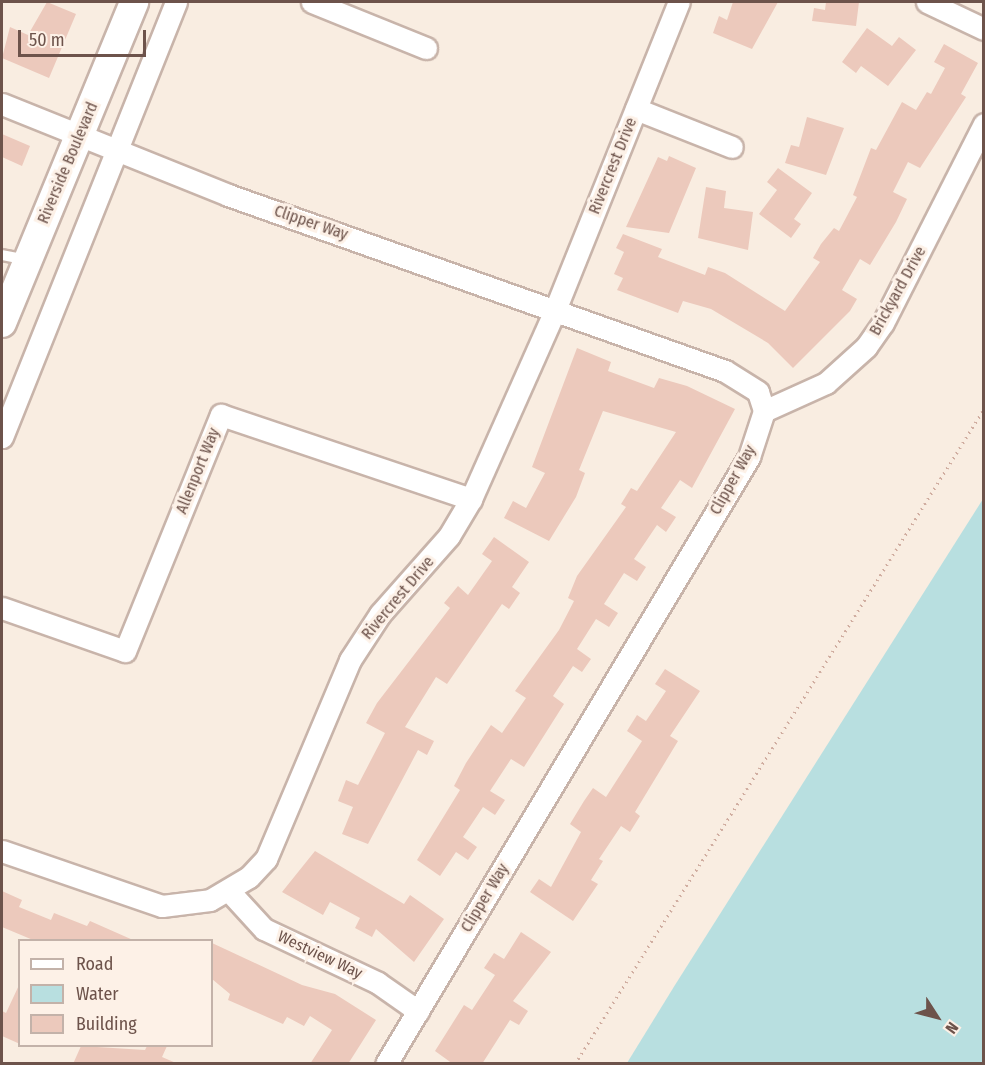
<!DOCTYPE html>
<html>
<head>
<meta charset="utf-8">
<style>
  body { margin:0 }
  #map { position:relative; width:985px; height:1065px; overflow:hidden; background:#f9ede1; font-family:"Fira Sans Condensed",sans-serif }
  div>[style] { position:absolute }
  .water>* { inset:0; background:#b8dfe0 }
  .building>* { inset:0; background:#ecc9bc }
  .path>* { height:3px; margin-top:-1.5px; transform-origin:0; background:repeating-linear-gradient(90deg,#d0ada0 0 1.5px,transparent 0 6px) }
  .roads { filter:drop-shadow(2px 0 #c8b4aa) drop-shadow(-2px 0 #c8b4aa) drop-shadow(0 2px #c8b4aa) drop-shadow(0 -2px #c8b4aa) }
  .lane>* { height:10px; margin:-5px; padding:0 5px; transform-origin:5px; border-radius:5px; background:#fff }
  .street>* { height:21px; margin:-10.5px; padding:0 10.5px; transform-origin:10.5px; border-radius:10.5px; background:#fff }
  .secondary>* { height:28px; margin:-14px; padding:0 14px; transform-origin:14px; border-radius:14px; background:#fff }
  span { translate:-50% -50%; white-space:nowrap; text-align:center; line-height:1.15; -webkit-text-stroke:6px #fdf1e7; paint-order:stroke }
  .street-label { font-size:16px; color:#6d534b }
  .frame { position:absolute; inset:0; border:3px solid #6d534b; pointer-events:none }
  .legend { position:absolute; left:18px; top:939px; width:195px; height:108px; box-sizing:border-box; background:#fdf1e7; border:2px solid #c3b2a9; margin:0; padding:8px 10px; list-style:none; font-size:18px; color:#6d534b }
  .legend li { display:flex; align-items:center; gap:12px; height:30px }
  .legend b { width:30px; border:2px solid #c3b2a9 }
  .north { position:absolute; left:907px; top:987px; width:60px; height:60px; -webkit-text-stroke:4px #fdf1e7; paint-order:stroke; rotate:126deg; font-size:16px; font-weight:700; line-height:24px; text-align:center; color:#6d534b }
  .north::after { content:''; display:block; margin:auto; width:21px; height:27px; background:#6d534b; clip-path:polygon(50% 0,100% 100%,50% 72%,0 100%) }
  .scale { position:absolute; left:18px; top:30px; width:128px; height:27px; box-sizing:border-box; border:3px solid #6d534b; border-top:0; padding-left:8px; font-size:18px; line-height:21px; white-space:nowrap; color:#6d534b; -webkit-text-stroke:4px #fdf1e7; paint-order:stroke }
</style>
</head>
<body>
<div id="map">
  <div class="water">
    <div style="clip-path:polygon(983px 499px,983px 1063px,627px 1063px,675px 985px)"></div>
  </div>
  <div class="building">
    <div style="clip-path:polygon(47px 2px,76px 14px,49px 78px,2px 58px,10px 27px,28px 35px)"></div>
    <div style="clip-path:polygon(733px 2px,778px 2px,752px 49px,713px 33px,719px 16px,727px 20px)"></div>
    <div style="clip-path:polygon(826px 2px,859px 2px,856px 26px,812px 21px,814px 8px,825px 10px)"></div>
    <div style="clip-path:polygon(867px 28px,892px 46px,899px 37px,916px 50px,888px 86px,861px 66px,856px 73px,842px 62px)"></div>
    <div style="clip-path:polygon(944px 44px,978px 63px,961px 94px,966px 97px,920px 168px,908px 162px,893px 192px,907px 199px,896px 222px,870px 265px,860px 259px,842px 290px,857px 299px,850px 311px,793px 368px,768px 343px,711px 309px,683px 301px,678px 313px,617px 290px,623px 278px,614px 274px,624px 252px,616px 248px,623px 234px,662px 249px,658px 257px,705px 275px,708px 267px,725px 273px,785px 311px,820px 262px,813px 258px,821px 244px,834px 228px,839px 231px,857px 197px,853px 195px,871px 148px,876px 150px,902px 102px,916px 110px,927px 92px,931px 94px,945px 68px,934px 62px)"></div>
    <div style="clip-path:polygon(807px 117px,844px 128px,826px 175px,785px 163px,791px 145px,799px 147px)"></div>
    <div style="clip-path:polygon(2px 134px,30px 146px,22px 166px,2px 157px)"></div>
    <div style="clip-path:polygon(669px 156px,696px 168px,669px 233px,626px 227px,658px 157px,667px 161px)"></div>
    <div style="clip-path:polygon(778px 168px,812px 193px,794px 219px,801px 224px,791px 238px,759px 214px,777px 190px,767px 182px)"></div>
    <div style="clip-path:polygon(706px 187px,726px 191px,724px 208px,753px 212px,748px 250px,698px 238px)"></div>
    <div style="clip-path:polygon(577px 348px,611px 362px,608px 371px,654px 388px,659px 378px,687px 386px,735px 409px,692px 488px,680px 480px,661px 508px,676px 517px,666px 532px,657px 525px,634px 559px,646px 567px,637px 581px,624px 573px,604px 604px,618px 613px,609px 627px,596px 619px,577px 649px,591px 659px,582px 672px,573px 666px,553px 696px,564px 704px,533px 753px,524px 767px,511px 759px,490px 791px,505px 800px,495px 815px,483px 807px,463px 837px,477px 847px,468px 860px,456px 852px,440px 876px,417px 860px,460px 790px,454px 786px,466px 763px,491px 725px,502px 733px,526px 698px,515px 691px,559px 630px,574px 601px,568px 598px,577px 576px,626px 507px,621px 504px,631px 488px,637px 491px,676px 432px,603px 411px,579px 470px,585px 473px,576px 497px,549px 541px,504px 518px,513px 501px,526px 508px,545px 473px,532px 467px)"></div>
    <div style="clip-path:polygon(494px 537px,529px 562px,512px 587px,520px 593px,509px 609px,502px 604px,447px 684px,436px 677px,405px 727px,434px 741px,427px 755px,418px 750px,368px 844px,342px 834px,353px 807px,338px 801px,346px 780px,358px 785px,385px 733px,366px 723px,377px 703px,450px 608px,444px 603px,458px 586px,468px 595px,492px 561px,482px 554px)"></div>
    <div style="clip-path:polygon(665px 669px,700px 691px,670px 736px,678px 741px,635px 812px,640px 816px,630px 832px,621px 826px,599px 859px,603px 861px,591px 880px,598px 884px,573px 921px,530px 892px,539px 879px,551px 887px,581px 832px,570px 824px,584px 801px,593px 788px,606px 797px,642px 741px,627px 731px,637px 715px,646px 721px,666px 691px,655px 684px)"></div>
    <div style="clip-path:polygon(315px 851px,404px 904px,410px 895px,444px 919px,414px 962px,376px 929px,372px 937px,355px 928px,360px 918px,330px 902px,323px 915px,282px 892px)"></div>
    <div style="clip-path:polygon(2px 891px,22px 900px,19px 907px,51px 920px,54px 913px,87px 926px,90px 921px,133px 940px,33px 940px,2px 927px)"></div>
    <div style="clip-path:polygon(521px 932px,551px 952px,513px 1001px,528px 1011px,519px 1025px,510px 1020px,482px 1064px,453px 1064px,435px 1051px,464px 1005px,472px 1010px,495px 975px,484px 968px,494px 953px,504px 959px)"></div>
    <div style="clip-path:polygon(212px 943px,302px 985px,335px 994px,376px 1020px,348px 1064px,310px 1064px,332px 1030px,310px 1016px,304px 1026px,287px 1017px,283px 1024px,228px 1000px,230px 994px,212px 979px)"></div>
    <div style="clip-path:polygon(20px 983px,20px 1044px,2px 1036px,2px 1011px,6px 1013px)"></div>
    <div style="clip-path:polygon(81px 1046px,145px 1050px,147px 1046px,167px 1046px,162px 1057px,176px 1063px,73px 1064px)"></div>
  </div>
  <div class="path">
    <div style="left:575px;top:1064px;width:772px;rotate:-58.02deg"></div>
  </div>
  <div class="roads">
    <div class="lane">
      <div style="left:2px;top:255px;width:25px;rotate:11deg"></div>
    </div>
    <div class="street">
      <div style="left:312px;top:2px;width:123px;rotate:22deg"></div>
      <div style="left:927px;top:2px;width:63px;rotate:25.3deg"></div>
      <div style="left:2px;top:104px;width:244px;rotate:21.9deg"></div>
      <div style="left:228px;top:195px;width:527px;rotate:19.5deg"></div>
      <div style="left:725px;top:371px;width:39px;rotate:32deg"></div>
      <div style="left:758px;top:392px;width:20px;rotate:72deg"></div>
      <div style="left:764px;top:411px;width:48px;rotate:108.1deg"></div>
      <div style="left:749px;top:457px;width:707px;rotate:120.88deg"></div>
      <div style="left:636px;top:109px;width:103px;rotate:21.6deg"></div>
      <div style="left:764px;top:411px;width:68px;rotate:-24.3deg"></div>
      <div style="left:826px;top:383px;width:54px;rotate:-42deg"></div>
      <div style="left:866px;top:347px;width:29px;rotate:-55deg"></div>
      <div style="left:883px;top:323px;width:223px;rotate:-63.1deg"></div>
      <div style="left:2px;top:437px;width:469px;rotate:-68.2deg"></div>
      <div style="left:2px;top:608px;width:130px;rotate:19.3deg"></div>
      <div style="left:125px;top:651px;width:255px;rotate:-67.9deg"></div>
      <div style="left:221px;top:415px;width:264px;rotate:18.6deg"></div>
      <div style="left:2px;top:851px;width:169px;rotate:19deg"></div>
      <div style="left:162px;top:906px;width:48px;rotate:-7.1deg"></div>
      <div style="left:210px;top:900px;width:45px;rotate:-30.5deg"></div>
      <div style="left:249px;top:877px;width:25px;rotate:-47deg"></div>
      <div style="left:266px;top:859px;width:216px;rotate:-67.1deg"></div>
      <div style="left:350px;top:660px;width:55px;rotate:-56.9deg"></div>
      <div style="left:380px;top:614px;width:104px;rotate:-48.5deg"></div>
      <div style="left:449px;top:536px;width:43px;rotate:-59.3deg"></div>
      <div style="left:471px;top:499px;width:207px;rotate:-66deg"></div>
      <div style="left:555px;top:310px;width:332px;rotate:-68.1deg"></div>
      <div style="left:229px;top:891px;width:52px;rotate:47.4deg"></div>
      <div style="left:264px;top:929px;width:126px;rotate:25.3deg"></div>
      <div style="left:378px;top:983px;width:49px;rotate:35deg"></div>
    </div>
    <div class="secondary">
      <div style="left:2px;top:323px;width:347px;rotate:-67.6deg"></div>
    </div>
  </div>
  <div class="street-label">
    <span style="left:68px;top:163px;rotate:-67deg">Riverside Boulevard</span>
    <span style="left:613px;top:166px;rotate:-68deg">Rivercrest Drive</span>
    <span style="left:311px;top:223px;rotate:19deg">Clipper Way</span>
    <span style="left:898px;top:291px;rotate:-61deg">Brickyard Drive</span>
    <span style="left:198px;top:471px;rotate:-68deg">Allenport Way</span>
    <span style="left:733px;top:480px;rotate:-61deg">Clipper Way</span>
    <span style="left:398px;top:598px;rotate:-50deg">Rivercrest Drive</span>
    <span style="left:485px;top:898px;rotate:-59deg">Clipper Way</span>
    <span style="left:320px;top:955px;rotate:25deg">Westview Way</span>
  </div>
  <div class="frame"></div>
  <ul class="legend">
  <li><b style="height:8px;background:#fff"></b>Road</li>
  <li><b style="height:16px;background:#b8dfe0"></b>Water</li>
  <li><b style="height:16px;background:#ecc9bc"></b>Building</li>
  </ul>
  <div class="north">N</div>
  <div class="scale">50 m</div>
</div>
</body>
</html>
